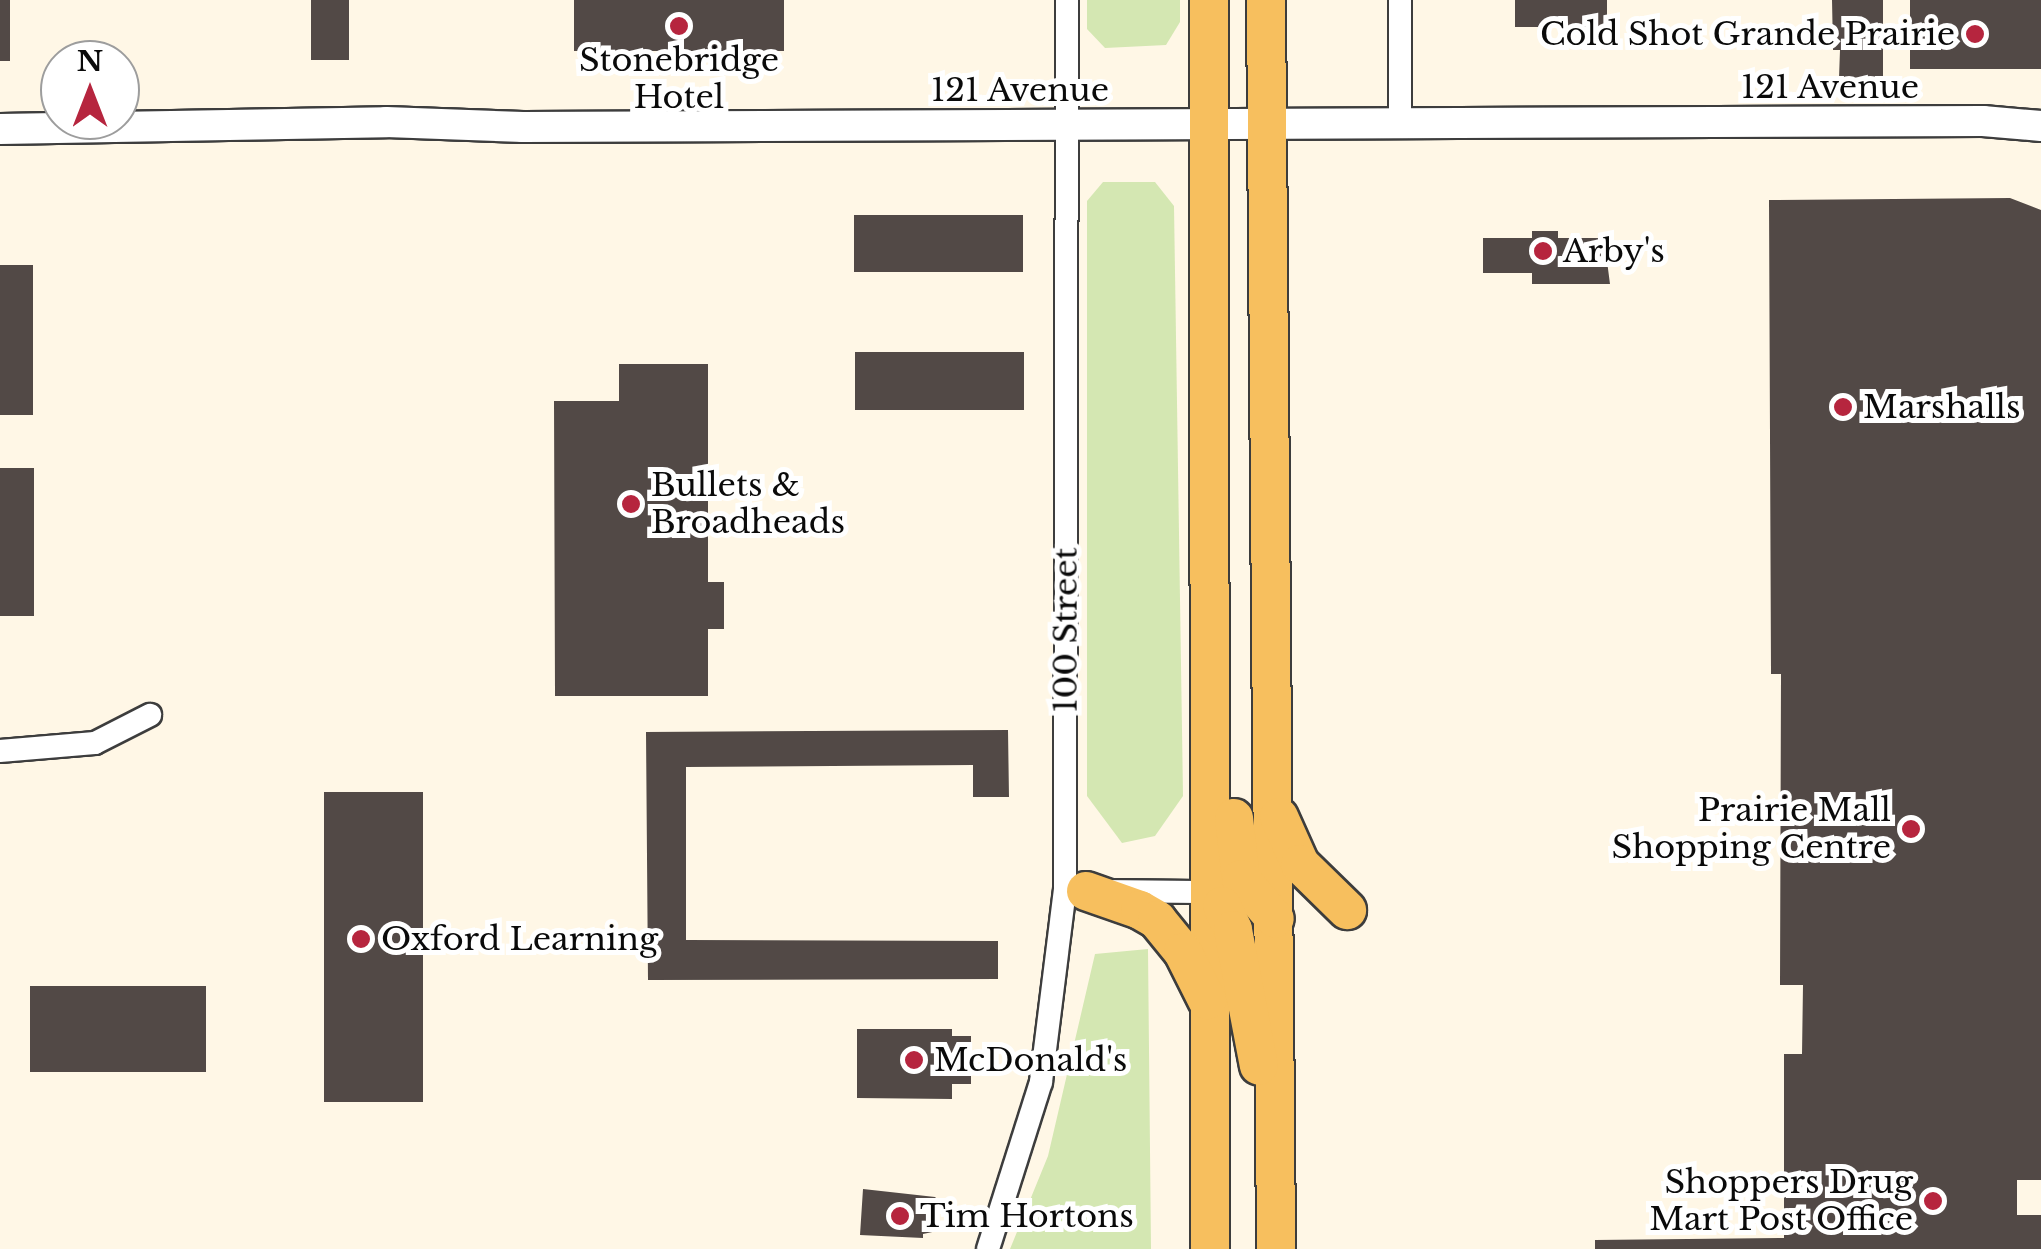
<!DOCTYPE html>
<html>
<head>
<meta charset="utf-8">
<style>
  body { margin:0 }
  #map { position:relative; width:2041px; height:1249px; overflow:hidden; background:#fff7e6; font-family:"Libre Baskerville",serif }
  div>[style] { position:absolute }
  .green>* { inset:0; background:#d4e7b2 }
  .building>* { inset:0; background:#524946; transform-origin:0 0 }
  .roads { filter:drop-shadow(2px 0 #3d3d3d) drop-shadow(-2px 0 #3d3d3d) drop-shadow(0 2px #3d3d3d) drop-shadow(0 -2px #3d3d3d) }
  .minor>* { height:22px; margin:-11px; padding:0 11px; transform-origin:11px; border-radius:11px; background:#fff }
  .tertiary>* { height:30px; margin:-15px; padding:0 15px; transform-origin:15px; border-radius:15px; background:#fff }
  .primary>* { height:38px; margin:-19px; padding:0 19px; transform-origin:19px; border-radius:19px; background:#f7bf5e }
  .dots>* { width:28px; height:28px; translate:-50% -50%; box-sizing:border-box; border:5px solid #fff; border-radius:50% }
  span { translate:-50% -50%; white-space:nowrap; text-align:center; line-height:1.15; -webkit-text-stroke:10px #fff; paint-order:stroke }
  .poi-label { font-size:32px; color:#0a0a0a }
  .right { translate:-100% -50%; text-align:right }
  .left { translate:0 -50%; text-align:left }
  .street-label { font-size:32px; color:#0a0a0a }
  .north { position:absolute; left:40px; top:40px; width:100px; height:100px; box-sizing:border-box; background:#fff; border:2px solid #9d9d9d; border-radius:50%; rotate:0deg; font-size:28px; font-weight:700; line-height:40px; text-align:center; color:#0a0a0a }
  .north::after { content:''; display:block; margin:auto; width:35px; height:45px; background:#b6253e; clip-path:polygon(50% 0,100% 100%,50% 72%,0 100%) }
</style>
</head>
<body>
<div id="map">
  <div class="green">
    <div style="clip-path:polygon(1087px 0,1180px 0,1180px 22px,1166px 45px,1105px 48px,1087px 29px)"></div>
    <div style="clip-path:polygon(1103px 182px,1155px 182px,1174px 206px,1183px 796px,1155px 836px,1122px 843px,1087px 796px,1087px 201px)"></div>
    <div style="clip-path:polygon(1148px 949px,1151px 1249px,1010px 1249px,1048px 1156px,1095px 954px)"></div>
  </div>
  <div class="building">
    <div style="left:0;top:0;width:10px;height:61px"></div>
    <div style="left:311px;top:0;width:38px;height:60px"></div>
    <div style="left:574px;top:0;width:210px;height:51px"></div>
    <div style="left:1515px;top:0;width:92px;height:27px"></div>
    <div style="clip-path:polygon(1832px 0,1883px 0,1883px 78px,1839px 78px,1840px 50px,1833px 50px)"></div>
    <div style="left:1910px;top:0;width:131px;height:69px"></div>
    <div style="clip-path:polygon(2010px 198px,2041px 210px,2041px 1180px,2017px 1180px,2017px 1215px,2041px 1215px,2041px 1249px,1595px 1249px,1595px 1240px,1784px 1238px,1784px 1054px,1802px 1054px,1803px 985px,1780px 985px,1781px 674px,1771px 674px,1769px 200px)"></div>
    <div style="left:854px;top:215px;width:169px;height:57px"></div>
    <div style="clip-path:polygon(1532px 231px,1558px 231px,1558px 238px,1604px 238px,1610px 284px,1532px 284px,1532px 273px,1483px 273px,1483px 238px,1532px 238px)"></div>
    <div style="left:33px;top:265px;width:150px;height:33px;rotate:90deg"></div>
    <div style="left:1024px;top:352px;width:58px;height:169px;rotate:90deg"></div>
    <div style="clip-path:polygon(619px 364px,708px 364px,708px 582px,724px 582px,724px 629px,708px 629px,708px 696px,555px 696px,554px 401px,619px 401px)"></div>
    <div style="left:0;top:468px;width:34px;height:148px"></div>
    <div style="clip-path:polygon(1008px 730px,1009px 797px,973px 797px,973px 765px,686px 767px,686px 940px,998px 941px,998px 979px,648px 980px,646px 732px)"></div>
    <div style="left:324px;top:792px;width:99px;height:310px"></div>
    <div style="left:206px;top:986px;width:86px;height:176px;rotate:90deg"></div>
    <div style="clip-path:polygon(857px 1029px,952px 1029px,952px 1036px,971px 1036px,971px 1084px,952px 1084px,952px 1099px,857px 1098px)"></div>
    <div style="clip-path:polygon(863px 1189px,935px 1197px,939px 1201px,937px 1231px,923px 1234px,923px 1238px,860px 1235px)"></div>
  </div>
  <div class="roads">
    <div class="minor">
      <div style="left:1400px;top:0;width:121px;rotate:90deg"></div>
      <div style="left:0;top:751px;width:95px;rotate:-4.8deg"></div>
      <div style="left:95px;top:743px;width:62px;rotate:-27deg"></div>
      <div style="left:1114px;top:891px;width:97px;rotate:0.6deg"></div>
      <div style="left:988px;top:1249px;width:175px;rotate:-72.4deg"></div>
      <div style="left:1041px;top:1082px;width:193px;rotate:-82.9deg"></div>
      <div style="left:1065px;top:890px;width:890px;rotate:-89.87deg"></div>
    </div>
    <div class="tertiary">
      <div style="left:0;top:129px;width:386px;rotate:-1deg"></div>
      <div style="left:386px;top:122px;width:137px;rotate:2.1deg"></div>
      <div style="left:523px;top:127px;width:1460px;rotate:-0.24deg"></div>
      <div style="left:1983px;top:121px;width:58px;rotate:4.9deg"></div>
    </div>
    <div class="primary">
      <div style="left:1209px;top:0;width:1249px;rotate:89.95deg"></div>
      <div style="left:1266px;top:0;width:1249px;rotate:89.54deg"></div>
      <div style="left:1279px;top:817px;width:51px;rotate:65.9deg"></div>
      <div style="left:1300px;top:864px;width:66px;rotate:44.4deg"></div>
      <div style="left:1234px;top:818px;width:61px;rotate:83.5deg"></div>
      <div style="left:1241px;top:879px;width:52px;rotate:49.6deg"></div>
      <div style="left:1086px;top:891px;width:57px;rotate:19.4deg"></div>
      <div style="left:1140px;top:910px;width:20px;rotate:30deg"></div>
      <div style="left:1157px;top:920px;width:41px;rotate:50.9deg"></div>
      <div style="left:1183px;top:952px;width:54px;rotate:63.4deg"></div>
      <div style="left:1222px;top:906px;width:26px;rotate:65deg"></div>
      <div style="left:1233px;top:930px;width:138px;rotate:79.2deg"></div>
    </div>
  </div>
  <div class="dots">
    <div style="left:679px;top:26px;background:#b6253e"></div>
    <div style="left:1975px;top:34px;background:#b6253e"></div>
    <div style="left:1543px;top:251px;background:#b6253e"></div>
    <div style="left:1843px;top:407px;background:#b6253e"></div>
    <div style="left:631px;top:504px;background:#b6253e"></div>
    <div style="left:1911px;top:829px;background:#b6253e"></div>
    <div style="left:361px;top:939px;background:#b6253e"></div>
    <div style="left:914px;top:1060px;background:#b6253e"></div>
    <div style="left:1933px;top:1201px;background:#b6253e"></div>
    <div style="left:900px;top:1216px;background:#b6253e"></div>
  </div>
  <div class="poi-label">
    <span class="right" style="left:1955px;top:34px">Cold Shot Grande Prairie</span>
    <span style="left:679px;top:79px">Stonebridge<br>Hotel</span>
    <span class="left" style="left:1563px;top:251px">Arby's</span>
    <span class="left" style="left:1863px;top:407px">Marshalls</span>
    <span class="left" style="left:651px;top:504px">Bullets &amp;<br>Broadheads</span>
    <span class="right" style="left:1891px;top:829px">Prairie Mall<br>Shopping Centre</span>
    <span class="left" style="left:381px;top:939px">Oxford Learning</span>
    <span class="left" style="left:934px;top:1060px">McDonald's</span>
    <span class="right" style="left:1913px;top:1201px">Shoppers Drug<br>Mart Post Office</span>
    <span class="left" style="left:920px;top:1216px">Tim Hortons</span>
  </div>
  <div class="street-label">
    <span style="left:1830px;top:87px">121 Avenue</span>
    <span style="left:1020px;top:90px">121 Avenue</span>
    <span style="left:1066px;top:630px;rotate:-90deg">100 Street</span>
  </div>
  <div class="north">N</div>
</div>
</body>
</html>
